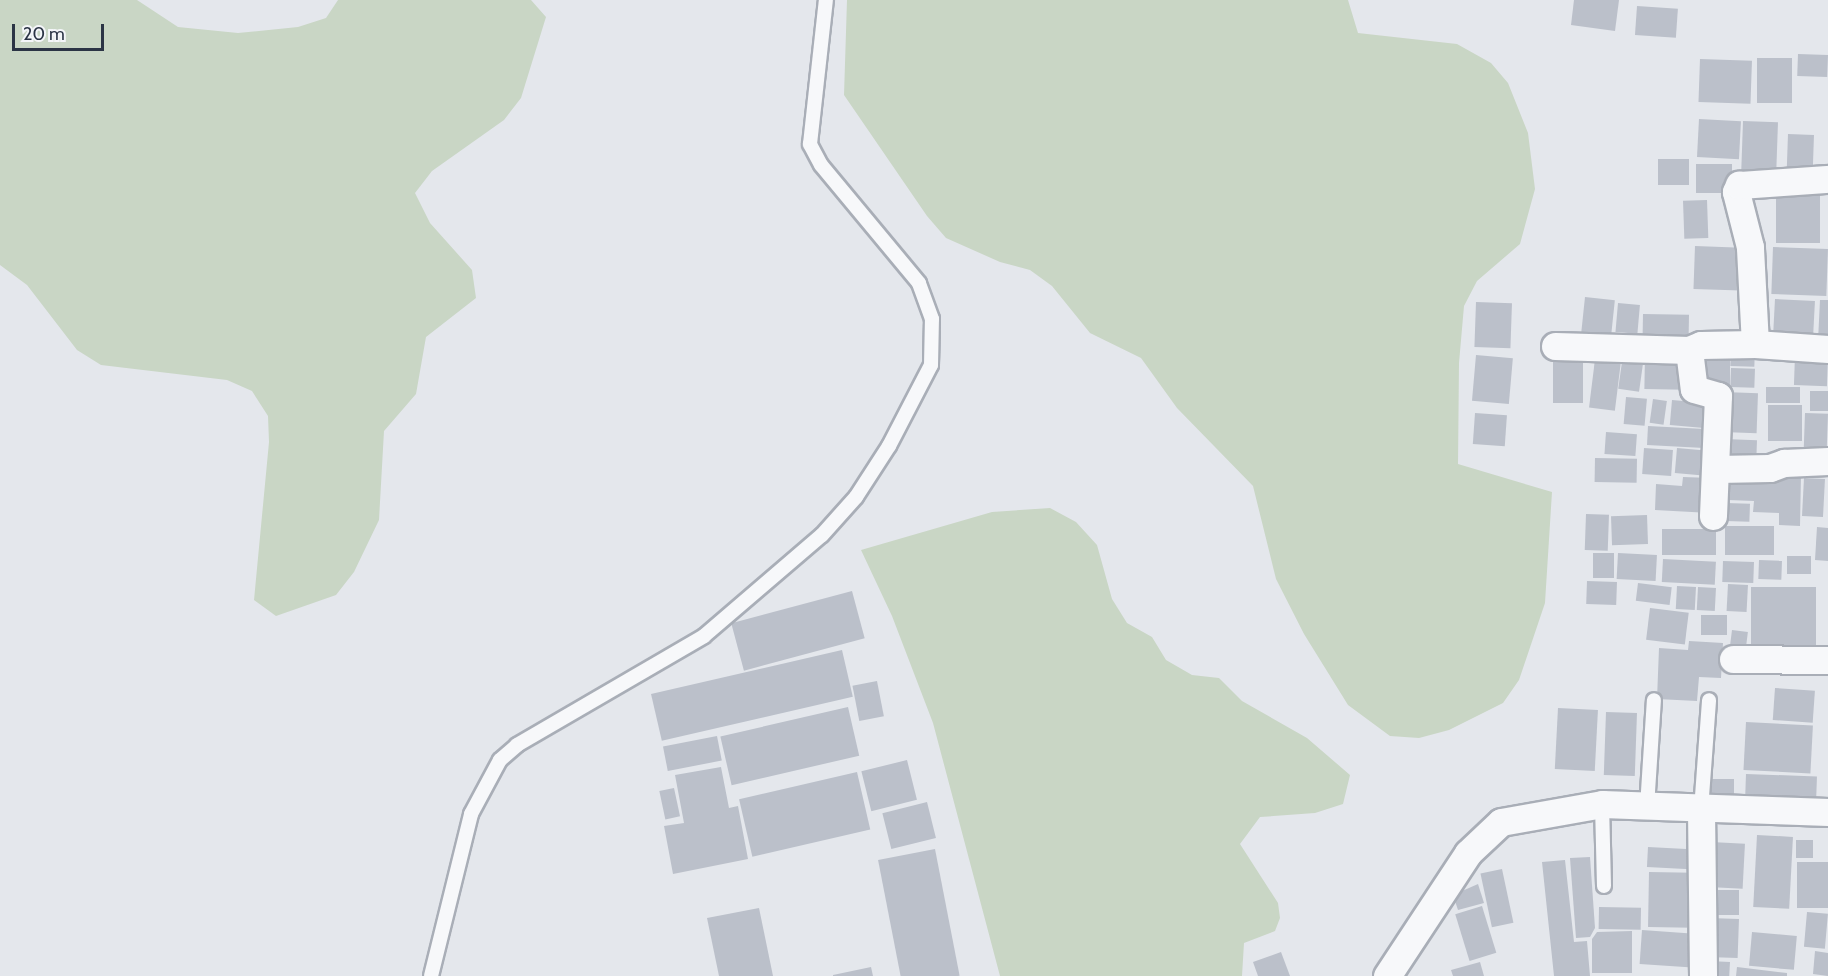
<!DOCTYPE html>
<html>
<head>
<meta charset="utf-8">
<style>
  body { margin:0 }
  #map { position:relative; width:1828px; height:976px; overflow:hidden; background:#e4e7ec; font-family:Cabin,sans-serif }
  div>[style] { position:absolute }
  .green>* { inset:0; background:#c9d6c5 }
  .building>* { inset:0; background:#bbc0ca; transform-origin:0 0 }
  .roads { filter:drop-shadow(2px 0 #a9aeb7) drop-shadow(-2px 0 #a9aeb7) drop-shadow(0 2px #a9aeb7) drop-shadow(0 -2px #a9aeb7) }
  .lane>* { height:14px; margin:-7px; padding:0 7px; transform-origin:7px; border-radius:7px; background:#f7f8fa }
  .street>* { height:27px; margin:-13.5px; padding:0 13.5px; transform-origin:13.5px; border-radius:13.5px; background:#f7f8fa }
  span { translate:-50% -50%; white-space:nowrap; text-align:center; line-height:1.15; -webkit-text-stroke:5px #f4f6f9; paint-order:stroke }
  .scale { position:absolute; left:12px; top:24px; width:92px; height:27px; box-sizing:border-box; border:3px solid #2b3445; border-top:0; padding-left:8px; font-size:18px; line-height:21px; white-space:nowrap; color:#2b3445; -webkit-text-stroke:4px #f4f6f9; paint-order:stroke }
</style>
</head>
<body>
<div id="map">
  <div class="green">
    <div style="clip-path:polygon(0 0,137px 0,178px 27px,238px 33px,298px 27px,326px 18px,338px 0,531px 0,546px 17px,521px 98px,504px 120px,432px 171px,415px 193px,430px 223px,472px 270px,476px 298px,426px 337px,416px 394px,384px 431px,379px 520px,354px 572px,336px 595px,276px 616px,254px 600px,269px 442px,268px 416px,252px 391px,227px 380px,101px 365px,77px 350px,27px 285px,0 265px)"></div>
    <div style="clip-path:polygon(847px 0,1348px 0,1358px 33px,1457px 44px,1491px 63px,1508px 83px,1528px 133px,1535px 189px,1520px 244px,1477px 281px,1464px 306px,1459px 363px,1458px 464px,1552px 492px,1545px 603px,1519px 680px,1503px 703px,1449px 730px,1419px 738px,1390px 736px,1348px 705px,1304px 634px,1276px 579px,1253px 486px,1177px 408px,1141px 358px,1090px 333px,1052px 286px,1030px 270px,1000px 262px,946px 238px,927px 216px,844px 95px)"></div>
    <div style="clip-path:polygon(1050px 508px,1076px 522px,1097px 545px,1112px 599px,1127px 623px,1152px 637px,1166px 660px,1192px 675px,1219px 678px,1242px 701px,1307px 738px,1350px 775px,1343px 804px,1315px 813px,1260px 817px,1240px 844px,1278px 903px,1280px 918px,1275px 931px,1244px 943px,1242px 976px,1000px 976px,933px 723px,892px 616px,861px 550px,992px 512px)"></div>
  </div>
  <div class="building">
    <div style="clip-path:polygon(1574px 0,1619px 0,1615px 31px,1571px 25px)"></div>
    <div style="left:1637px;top:6px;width:41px;height:29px;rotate:4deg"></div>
    <div style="left:1798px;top:54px;width:30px;height:22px;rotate:2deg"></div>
    <div style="left:1757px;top:58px;width:35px;height:45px"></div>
    <div style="left:1700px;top:59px;width:52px;height:43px;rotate:2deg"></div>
    <div style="left:1699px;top:119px;width:42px;height:38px;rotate:3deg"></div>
    <div style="left:1743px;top:121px;width:35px;height:57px;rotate:2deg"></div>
    <div style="left:1788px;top:134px;width:26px;height:35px;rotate:2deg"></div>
    <div style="left:1658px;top:159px;width:31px;height:26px"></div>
    <div style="left:1696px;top:164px;width:36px;height:29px"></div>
    <div style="left:1776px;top:191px;width:44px;height:52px"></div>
    <div style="left:1707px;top:200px;width:38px;height:24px;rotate:88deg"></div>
    <div style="left:1695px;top:246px;width:47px;height:43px;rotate:2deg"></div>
    <div style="left:1773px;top:247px;width:55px;height:47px;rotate:2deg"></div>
    <div style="left:1585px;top:297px;width:30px;height:47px;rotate:6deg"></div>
    <div style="left:1775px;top:299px;width:40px;height:45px;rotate:3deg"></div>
    <div style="clip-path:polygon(1820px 300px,1828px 300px,1828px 341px,1818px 341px)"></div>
    <div style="left:1476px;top:302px;width:36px;height:45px;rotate:2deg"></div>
    <div style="left:1618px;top:303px;width:22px;height:29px;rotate:5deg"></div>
    <div style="left:1643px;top:314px;width:46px;height:31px;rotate:1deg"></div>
    <div style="left:1553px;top:347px;width:30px;height:56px"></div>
    <div style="left:1731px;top:347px;width:24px;height:19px;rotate:2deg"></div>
    <div style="left:1697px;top:349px;width:33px;height:38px"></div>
    <div style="left:1596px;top:351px;width:26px;height:57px;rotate:7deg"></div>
    <div style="left:1645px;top:354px;width:41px;height:35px;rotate:1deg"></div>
    <div style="left:1476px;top:355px;width:37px;height:46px;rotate:5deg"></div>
    <div style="left:1795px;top:355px;width:33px;height:30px;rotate:2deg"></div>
    <div style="left:1622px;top:362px;width:21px;height:27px;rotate:8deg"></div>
    <div style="left:1731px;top:368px;width:24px;height:19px;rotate:2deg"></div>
    <div style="left:1766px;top:387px;width:34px;height:16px"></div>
    <div style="left:1810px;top:391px;width:18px;height:20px"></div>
    <div style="left:1724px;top:392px;width:34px;height:40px;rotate:2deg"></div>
    <div style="left:1626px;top:397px;width:21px;height:27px;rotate:5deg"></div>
    <div style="left:1653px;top:399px;width:14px;height:24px;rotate:8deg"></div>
    <div style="left:1672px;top:400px;width:37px;height:25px;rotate:5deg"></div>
    <div style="left:1768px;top:405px;width:34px;height:36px"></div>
    <div style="left:1475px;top:413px;width:32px;height:31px;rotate:4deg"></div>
    <div style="left:1805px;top:413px;width:23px;height:35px;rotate:2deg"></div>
    <div style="left:1648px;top:426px;width:57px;height:19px;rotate:3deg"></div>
    <div style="left:1606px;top:432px;width:31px;height:22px;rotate:4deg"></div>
    <div style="left:1724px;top:439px;width:33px;height:22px;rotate:2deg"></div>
    <div style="left:1644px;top:448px;width:29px;height:26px;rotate:4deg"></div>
    <div style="left:1677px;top:448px;width:37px;height:25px;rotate:5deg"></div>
    <div style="left:1595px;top:458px;width:42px;height:24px;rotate:1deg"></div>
    <div style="clip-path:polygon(1729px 472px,1801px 475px,1800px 526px,1779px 525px,1779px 513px,1753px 512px,1754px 501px,1728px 500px)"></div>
    <div style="clip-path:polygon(1683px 477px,1711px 478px,1710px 513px,1655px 510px,1656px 484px,1682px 486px)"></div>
    <div style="left:1804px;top:478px;width:21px;height:38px;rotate:3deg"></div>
    <div style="left:1726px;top:503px;width:24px;height:18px;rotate:2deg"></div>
    <div style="left:1586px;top:514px;width:23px;height:36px;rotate:2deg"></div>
    <div style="left:1647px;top:515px;width:29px;height:36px;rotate:88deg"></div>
    <div style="left:1725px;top:526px;width:49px;height:29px"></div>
    <div style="clip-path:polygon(1817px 527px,1828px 528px,1828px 561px,1815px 560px)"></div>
    <div style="left:1662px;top:529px;width:54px;height:26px"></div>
    <div style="left:1593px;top:553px;width:21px;height:25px"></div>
    <div style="left:1618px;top:553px;width:39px;height:26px;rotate:3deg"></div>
    <div style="left:1787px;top:556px;width:24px;height:18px"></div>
    <div style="left:1663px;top:559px;width:53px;height:23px;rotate:3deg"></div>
    <div style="left:1759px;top:560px;width:23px;height:19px;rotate:2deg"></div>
    <div style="left:1723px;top:561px;width:31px;height:21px;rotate:2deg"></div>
    <div style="left:1587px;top:581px;width:30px;height:23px;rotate:2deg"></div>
    <div style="left:1638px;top:583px;width:34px;height:18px;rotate:7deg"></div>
    <div style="left:1728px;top:584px;width:20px;height:27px;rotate:3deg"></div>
    <div style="left:1677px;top:586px;width:19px;height:23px;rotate:3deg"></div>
    <div style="left:1698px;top:587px;width:18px;height:23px;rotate:3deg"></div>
    <div style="left:1751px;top:587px;width:65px;height:65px"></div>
    <div style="left:852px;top:591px;width:49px;height:125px;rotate:75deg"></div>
    <div style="left:1650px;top:608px;width:39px;height:32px;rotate:7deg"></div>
    <div style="left:1701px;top:615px;width:26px;height:20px"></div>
    <div style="left:1732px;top:630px;width:16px;height:25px;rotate:7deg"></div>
    <div style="clip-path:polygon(1689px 641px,1723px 643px,1721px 678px,1699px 677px,1697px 701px,1657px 699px,1659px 648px,1688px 650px)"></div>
    <div style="left:842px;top:650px;width:48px;height:196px;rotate:77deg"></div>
    <div style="left:877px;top:681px;width:36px;height:25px;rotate:79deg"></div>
    <div style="left:1775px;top:688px;width:40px;height:32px;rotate:4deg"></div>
    <div style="left:848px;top:707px;width:50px;height:131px;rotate:77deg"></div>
    <div style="left:1558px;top:708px;width:40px;height:61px;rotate:3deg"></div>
    <div style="left:1606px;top:712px;width:31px;height:63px;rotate:2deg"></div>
    <div style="left:1746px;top:722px;width:67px;height:48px;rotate:3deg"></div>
    <div style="left:717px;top:736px;width:25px;height:55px;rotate:79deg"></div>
    <div style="left:907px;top:760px;width:41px;height:47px;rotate:76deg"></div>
    <div style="clip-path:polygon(721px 767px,729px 808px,738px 806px,748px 859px,673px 874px,664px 826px,684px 823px,675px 775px)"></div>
    <div style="left:857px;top:772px;width:59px;height:121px;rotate:77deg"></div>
    <div style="left:1746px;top:774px;width:71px;height:30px;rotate:2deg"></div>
    <div style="left:1710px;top:779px;width:24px;height:20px"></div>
    <div style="left:674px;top:788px;width:29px;height:15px;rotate:78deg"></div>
    <div style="left:927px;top:802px;width:37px;height:46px;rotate:76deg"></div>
    <div style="left:1757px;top:835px;width:36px;height:72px;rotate:3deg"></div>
    <div style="left:1796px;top:840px;width:17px;height:18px"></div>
    <div style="left:1711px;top:842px;width:34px;height:45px;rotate:3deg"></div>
    <div style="left:1648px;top:847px;width:43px;height:20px;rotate:3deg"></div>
    <div style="left:935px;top:849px;width:129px;height:58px;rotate:79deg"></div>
    <div style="clip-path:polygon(1590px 857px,1595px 928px,1590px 937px,1576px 938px,1570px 858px)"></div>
    <div style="clip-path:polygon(1565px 860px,1574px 942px,1587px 941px,1590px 976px,1554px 976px,1542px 862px)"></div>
    <div style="left:1828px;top:862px;width:46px;height:31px;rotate:90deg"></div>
    <div style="left:1502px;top:869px;width:55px;height:22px;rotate:78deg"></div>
    <div style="left:1649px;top:872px;width:44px;height:55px;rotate:1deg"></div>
    <div style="clip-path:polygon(1478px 884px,1484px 903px,1458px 910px,1453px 895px)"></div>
    <div style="left:1708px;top:890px;width:31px;height:25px"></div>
    <div style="left:1482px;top:906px;width:49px;height:28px;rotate:73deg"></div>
    <div style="left:1599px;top:907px;width:42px;height:22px;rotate:1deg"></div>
    <div style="clip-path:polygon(759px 908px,773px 976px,719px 976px,707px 918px)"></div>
    <div style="left:1807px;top:912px;width:21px;height:35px;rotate:5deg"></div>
    <div style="left:1709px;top:918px;width:30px;height:39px;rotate:2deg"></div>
    <div style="left:1642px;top:930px;width:49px;height:34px;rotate:4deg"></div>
    <div style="clip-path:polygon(1632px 931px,1632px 973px,1592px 973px,1592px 939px,1597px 932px)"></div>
    <div style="left:1752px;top:932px;width:45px;height:34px;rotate:5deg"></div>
    <div style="clip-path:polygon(1815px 951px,1828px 953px,1828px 976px,1813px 974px)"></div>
    <div style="clip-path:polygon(1281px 952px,1290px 976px,1258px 976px,1253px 962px)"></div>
    <div style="left:1709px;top:961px;width:21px;height:15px;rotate:3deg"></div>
    <div style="clip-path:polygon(1480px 962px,1484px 976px,1453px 976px,1451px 970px)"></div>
    <div style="clip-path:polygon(871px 967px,873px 976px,833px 976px,833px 975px)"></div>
    <div style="clip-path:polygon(1737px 967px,1787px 973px,1787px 976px,1736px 976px)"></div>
  </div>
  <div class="roads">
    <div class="lane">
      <div style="left:1602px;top:804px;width:82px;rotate:88.6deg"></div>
      <div style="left:1647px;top:807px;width:107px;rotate:-86.3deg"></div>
      <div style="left:1701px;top:810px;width:110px;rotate:-85.8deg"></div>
      <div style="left:431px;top:976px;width:167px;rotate:-76.1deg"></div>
      <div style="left:471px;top:814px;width:61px;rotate:-61.8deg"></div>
      <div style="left:500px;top:760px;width:23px;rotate:-41deg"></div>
      <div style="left:517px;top:745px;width:216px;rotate:-30.2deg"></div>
      <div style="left:704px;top:636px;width:155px;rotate:-40.6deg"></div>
      <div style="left:822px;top:535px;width:51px;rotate:-48.2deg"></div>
      <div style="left:856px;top:497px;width:61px;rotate:-57.1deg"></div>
      <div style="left:889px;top:446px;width:91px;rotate:-62.6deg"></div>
      <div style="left:931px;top:365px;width:46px;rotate:-88.8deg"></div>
      <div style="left:932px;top:319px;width:38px;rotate:-110deg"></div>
      <div style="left:919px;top:283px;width:153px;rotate:-129.7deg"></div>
      <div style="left:821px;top:165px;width:24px;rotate:-118deg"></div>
      <div style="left:810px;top:144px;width:145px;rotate:-83.7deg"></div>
    </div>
    <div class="street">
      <div style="left:1755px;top:344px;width:97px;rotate:-93deg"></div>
      <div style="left:1750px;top:247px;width:57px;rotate:-104.3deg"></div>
      <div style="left:1736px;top:192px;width:8px;rotate:-67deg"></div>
      <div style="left:1739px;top:185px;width:89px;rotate:-3.9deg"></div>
      <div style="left:1555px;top:346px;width:134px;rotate:1.7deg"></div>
      <div style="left:1689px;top:350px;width:13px;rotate:-23deg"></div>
      <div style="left:1701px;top:345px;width:54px;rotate:-1.1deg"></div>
      <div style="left:1755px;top:344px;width:73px;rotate:3.9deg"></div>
      <div style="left:1689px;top:350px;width:39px;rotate:83deg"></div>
      <div style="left:1694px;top:389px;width:25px;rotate:16deg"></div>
      <div style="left:1718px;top:396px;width:120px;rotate:92.4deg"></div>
      <div style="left:1717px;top:469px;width:53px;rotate:-1.1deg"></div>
      <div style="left:1770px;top:468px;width:15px;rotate:-20deg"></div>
      <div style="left:1784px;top:463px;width:44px;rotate:-2.6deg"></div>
      <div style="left:1733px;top:659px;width:95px;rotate:0.6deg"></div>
      <div style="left:1701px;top:810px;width:166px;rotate:89.3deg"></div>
      <div style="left:1387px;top:976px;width:147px;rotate:-56.6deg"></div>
      <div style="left:1468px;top:853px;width:45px;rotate:-43.2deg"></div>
      <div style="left:1501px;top:822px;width:103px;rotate:-10.1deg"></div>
      <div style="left:1602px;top:804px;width:226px;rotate:2deg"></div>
    </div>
  </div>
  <div class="scale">20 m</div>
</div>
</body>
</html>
